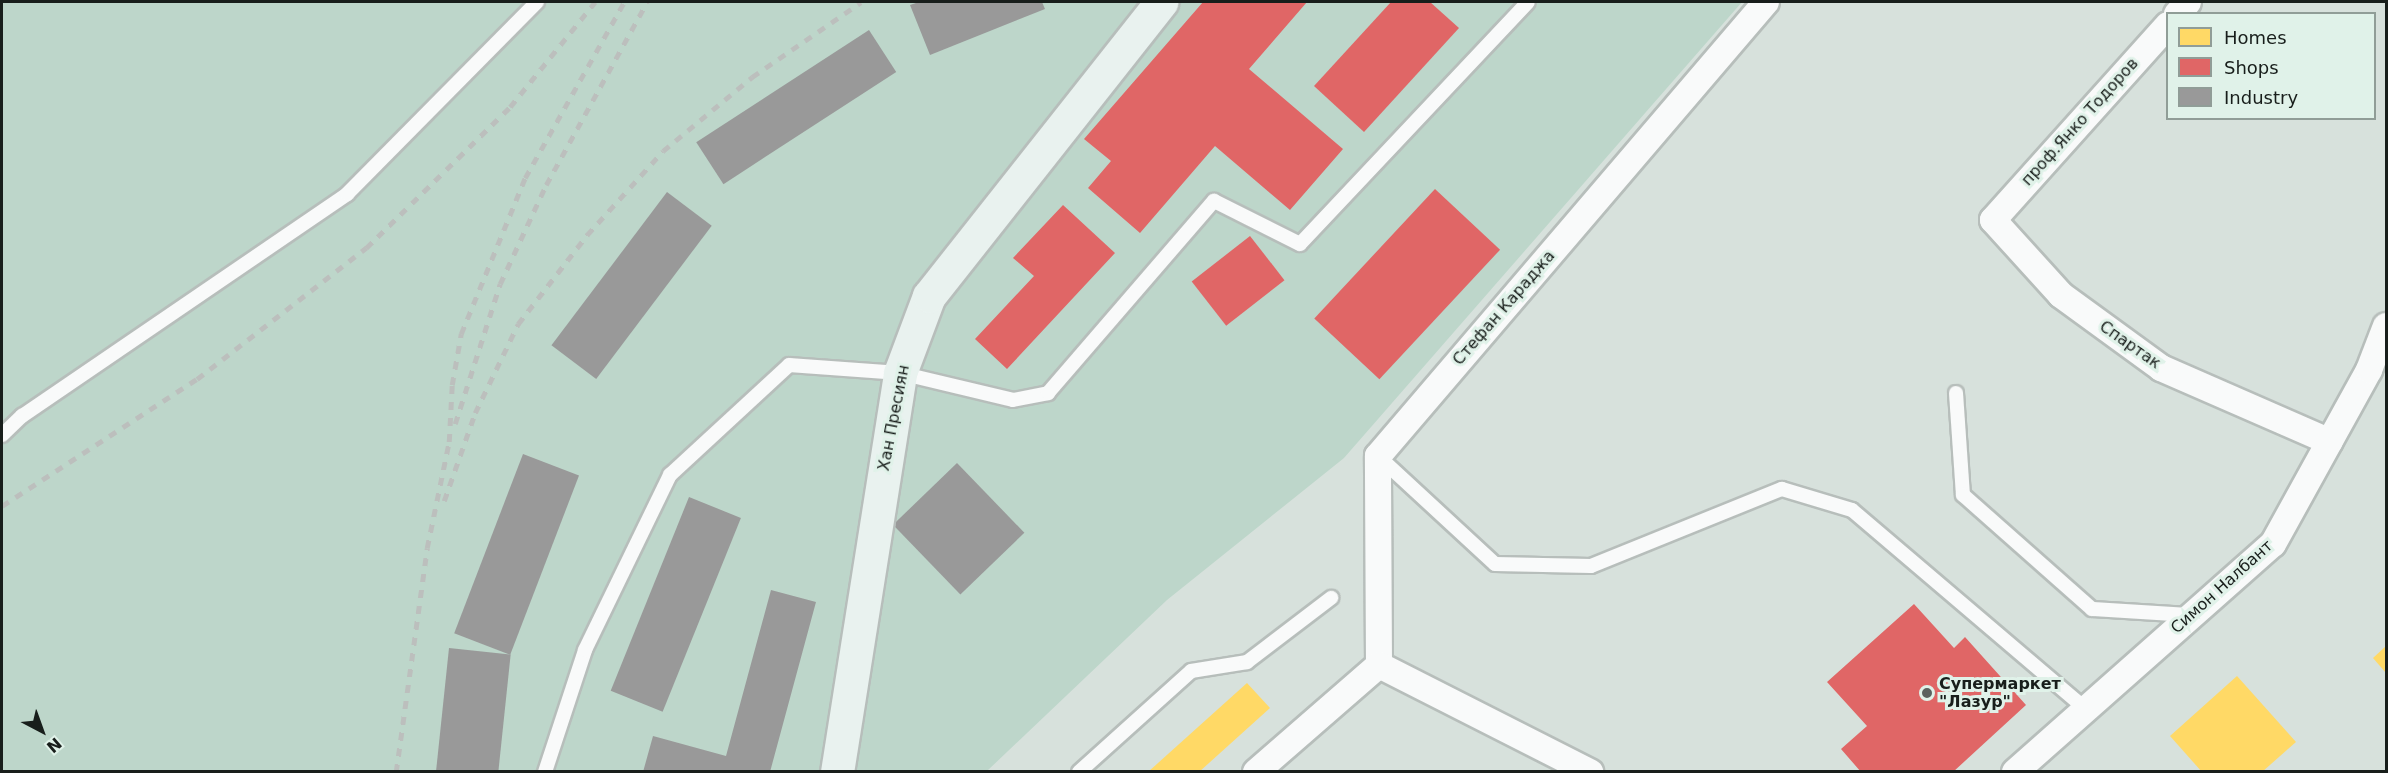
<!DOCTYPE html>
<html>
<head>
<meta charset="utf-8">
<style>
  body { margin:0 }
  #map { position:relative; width:2388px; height:773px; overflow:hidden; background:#d7e1dc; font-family:"DejaVu Sans",sans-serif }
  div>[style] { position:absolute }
  .green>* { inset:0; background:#bdd6ca }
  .homes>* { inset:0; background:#ffd966 }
  .shops>* { inset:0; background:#e06666; transform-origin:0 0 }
  .industry>* { inset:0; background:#999; transform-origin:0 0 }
  .roads { filter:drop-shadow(2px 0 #b7bebb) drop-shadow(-2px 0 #b7bebb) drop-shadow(0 2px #b7bebb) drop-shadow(0 -2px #b7bebb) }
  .lane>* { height:14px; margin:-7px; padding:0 7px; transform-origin:7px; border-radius:7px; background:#f9fafa }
  .street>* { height:26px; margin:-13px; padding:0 13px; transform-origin:13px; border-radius:13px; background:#f9fafa }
  .secondary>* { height:33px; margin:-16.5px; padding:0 16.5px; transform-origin:16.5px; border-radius:16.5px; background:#e9f2ef }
  .rail>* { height:4.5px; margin-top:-2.25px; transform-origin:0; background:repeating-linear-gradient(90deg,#bcbfbd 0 8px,transparent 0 16px) }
  .dots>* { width:16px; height:16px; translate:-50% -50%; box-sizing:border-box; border:3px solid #e0f2e9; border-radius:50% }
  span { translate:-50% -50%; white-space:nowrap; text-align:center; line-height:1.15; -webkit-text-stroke:6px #e0f2e9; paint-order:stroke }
  .street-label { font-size:16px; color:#181e1b }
  .poi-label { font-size:16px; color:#181e1b; font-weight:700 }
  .left { translate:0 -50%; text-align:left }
  .frame { position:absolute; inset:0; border:3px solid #181e1b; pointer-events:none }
  .legend { position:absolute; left:2166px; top:12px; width:210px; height:108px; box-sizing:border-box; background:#e0f2e9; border:2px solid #909d97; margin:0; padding:8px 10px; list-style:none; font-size:18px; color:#181e1b }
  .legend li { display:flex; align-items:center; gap:12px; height:30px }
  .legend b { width:30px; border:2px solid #909d97 }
  .north { position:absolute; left:12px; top:701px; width:60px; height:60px; -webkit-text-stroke:4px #e0f2e9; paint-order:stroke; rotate:139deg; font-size:16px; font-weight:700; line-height:24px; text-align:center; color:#181e1b }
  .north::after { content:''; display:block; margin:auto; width:21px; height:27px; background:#181e1b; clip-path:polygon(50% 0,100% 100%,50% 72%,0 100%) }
</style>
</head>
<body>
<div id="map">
  <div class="green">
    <div style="clip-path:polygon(2px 2px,1742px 2px,1344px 458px,1167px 600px,987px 771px,2px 772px)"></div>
  </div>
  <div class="homes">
    <div style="clip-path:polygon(2386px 646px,2386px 673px,2373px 658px)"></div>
    <div style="clip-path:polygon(2237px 676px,2296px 742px,2262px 772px,2202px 772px,2170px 736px)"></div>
    <div style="clip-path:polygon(1247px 683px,1270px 708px,1199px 772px,1148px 772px)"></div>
  </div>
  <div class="shops">
    <div style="clip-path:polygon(1203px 2px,1307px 2px,1249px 69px,1343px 149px,1290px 210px,1215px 146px,1140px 233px,1088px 188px,1111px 161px,1084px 139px)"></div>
    <div style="clip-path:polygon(1391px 2px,1430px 2px,1459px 28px,1364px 132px,1314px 86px)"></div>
    <div style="left:1435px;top:189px;width:89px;height:177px;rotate:43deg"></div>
    <div style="clip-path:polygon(1063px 205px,1115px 253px,1007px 369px,975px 339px,1034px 276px,1013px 258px)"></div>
    <div style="left:1250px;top:236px;width:56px;height:74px;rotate:52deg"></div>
    <div style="clip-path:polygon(1914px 604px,1954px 648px,1965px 637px,2026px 705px,1953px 772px,1861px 772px,1841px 749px,1867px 726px,1827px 682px)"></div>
  </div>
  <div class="industry">
    <div style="clip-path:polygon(919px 2px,1042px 2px,1045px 9px,930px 55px,910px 5px)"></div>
    <div style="left:869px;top:30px;width:50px;height:206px;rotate:57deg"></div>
    <div style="left:667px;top:192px;width:56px;height:192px;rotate:37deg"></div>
    <div style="left:523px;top:454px;width:60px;height:192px;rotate:21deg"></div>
    <div style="left:957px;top:463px;width:97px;height:89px;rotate:46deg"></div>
    <div style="left:689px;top:497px;width:56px;height:209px;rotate:22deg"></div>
    <div style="clip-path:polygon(771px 590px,816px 602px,770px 772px,643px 772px,653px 736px,726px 756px)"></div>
    <div style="left:449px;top:648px;width:62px;height:125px;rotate:6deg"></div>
  </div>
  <div class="roads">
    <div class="lane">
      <div style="left:1956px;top:393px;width:102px;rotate:86.1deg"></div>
      <div style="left:1963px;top:495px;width:172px;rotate:41.5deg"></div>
      <div style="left:2092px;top:609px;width:98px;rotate:3.5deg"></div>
      <div style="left:2px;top:435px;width:28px;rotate:-44deg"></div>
      <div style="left:22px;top:416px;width:394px;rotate:-34.3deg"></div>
      <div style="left:347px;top:194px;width:270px;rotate:-45.3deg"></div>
      <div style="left:1378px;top:456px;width:159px;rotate:42.7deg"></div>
      <div style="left:1495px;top:564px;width:96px;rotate:1.2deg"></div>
      <div style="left:1591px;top:566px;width:206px;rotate:-22deg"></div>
      <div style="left:1782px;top:489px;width:73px;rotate:16.7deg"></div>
      <div style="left:1852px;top:510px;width:307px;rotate:40.4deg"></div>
      <div style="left:545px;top:772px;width:128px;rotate:-71.8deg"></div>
      <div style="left:585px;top:650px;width:195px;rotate:-64.1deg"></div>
      <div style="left:670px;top:475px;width:162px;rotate:-42.7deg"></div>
      <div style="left:789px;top:365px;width:111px;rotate:4.1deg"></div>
      <div style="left:900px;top:373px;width:116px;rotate:13.4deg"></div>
      <div style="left:1013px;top:400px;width:36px;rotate:-11deg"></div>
      <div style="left:1048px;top:393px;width:254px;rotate:-49.2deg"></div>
      <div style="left:1214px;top:201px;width:96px;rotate:26.6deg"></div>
      <div style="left:1300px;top:244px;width:332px;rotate:-46.7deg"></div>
      <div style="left:1079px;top:772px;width:151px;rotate:-42deg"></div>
      <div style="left:1191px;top:671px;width:57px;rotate:-9.1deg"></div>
      <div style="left:1247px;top:662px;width:106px;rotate:-37.3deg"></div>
    </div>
    <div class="street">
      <div style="left:2177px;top:14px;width:16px;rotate:-47deg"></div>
      <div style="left:2168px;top:25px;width:262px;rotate:131.9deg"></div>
      <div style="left:1993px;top:220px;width:101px;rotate:47.8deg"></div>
      <div style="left:2061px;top:295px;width:124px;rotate:36.1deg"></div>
      <div style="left:2161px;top:368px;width:184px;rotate:23.6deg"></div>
      <div style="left:1379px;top:665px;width:209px;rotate:-90.3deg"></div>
      <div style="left:1378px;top:456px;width:597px;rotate:-49.48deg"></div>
      <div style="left:1379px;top:665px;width:237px;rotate:26.9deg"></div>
      <div style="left:1256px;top:772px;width:163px;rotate:-41deg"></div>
      <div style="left:2015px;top:772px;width:344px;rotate:-41.5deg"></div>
      <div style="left:2273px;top:544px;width:199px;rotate:-61.1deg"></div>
      <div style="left:2369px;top:370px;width:47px;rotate:-68.9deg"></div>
    </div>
    <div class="secondary">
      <div style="left:837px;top:772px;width:404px;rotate:-81deg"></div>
      <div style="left:900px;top:373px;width:82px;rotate:-69.4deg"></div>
      <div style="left:929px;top:296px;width:375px;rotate:-51.7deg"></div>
    </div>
  </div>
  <div class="rail">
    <div style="left:455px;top:424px;width:147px;rotate:-72.2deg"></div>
    <div style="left:500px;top:284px;width:109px;rotate:-65.1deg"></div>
    <div style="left:546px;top:185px;width:209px;rotate:-61.1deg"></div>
    <div style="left:444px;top:501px;width:93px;rotate:-70.6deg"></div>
    <div style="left:475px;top:413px;width:99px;rotate:-64.2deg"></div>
    <div style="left:518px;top:324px;width:113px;rotate:-52.2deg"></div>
    <div style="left:587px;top:235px;width:113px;rotate:-47.9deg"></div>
    <div style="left:663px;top:151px;width:116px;rotate:-39.7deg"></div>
    <div style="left:752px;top:77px;width:132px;rotate:-34.5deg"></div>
    <div style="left:2px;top:506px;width:233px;rotate:-33.1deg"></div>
    <div style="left:197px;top:379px;width:214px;rotate:-37.8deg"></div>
    <div style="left:366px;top:248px;width:202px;rotate:-44.4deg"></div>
    <div style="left:510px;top:107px;width:135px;rotate:-51deg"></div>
    <div style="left:396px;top:772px;width:226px;rotate:-82.1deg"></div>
    <div style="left:427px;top:548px;width:108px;rotate:-78.3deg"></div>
    <div style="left:449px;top:442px;width:57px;rotate:-87deg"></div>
    <div style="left:452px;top:385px;width:52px;rotate:-80deg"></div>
    <div style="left:461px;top:334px;width:169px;rotate:-67.7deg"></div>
    <div style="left:525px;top:178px;width:202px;rotate:-60.6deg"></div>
  </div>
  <div class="dots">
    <div style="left:1927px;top:693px;background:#5b625f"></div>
  </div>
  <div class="street-label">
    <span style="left:2080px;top:122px;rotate:-48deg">проф.Янко Тодоров</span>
    <span style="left:1504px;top:308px;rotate:-49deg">Стефан Караджа</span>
    <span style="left:2130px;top:345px;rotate:35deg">Спартак</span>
    <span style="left:894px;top:418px;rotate:-79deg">Хан Пресиян</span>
    <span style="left:2222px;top:587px;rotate:-42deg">Симон Налбант</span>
  </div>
  <div class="poi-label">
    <span class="left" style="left:1939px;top:693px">Супермаркет<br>"Лазур"</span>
  </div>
  <div class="frame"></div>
  <ul class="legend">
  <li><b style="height:16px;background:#ffd966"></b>Homes</li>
  <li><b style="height:16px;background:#e06666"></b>Shops</li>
  <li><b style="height:16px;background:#999"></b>Industry</li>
  </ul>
  <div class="north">N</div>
</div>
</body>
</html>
